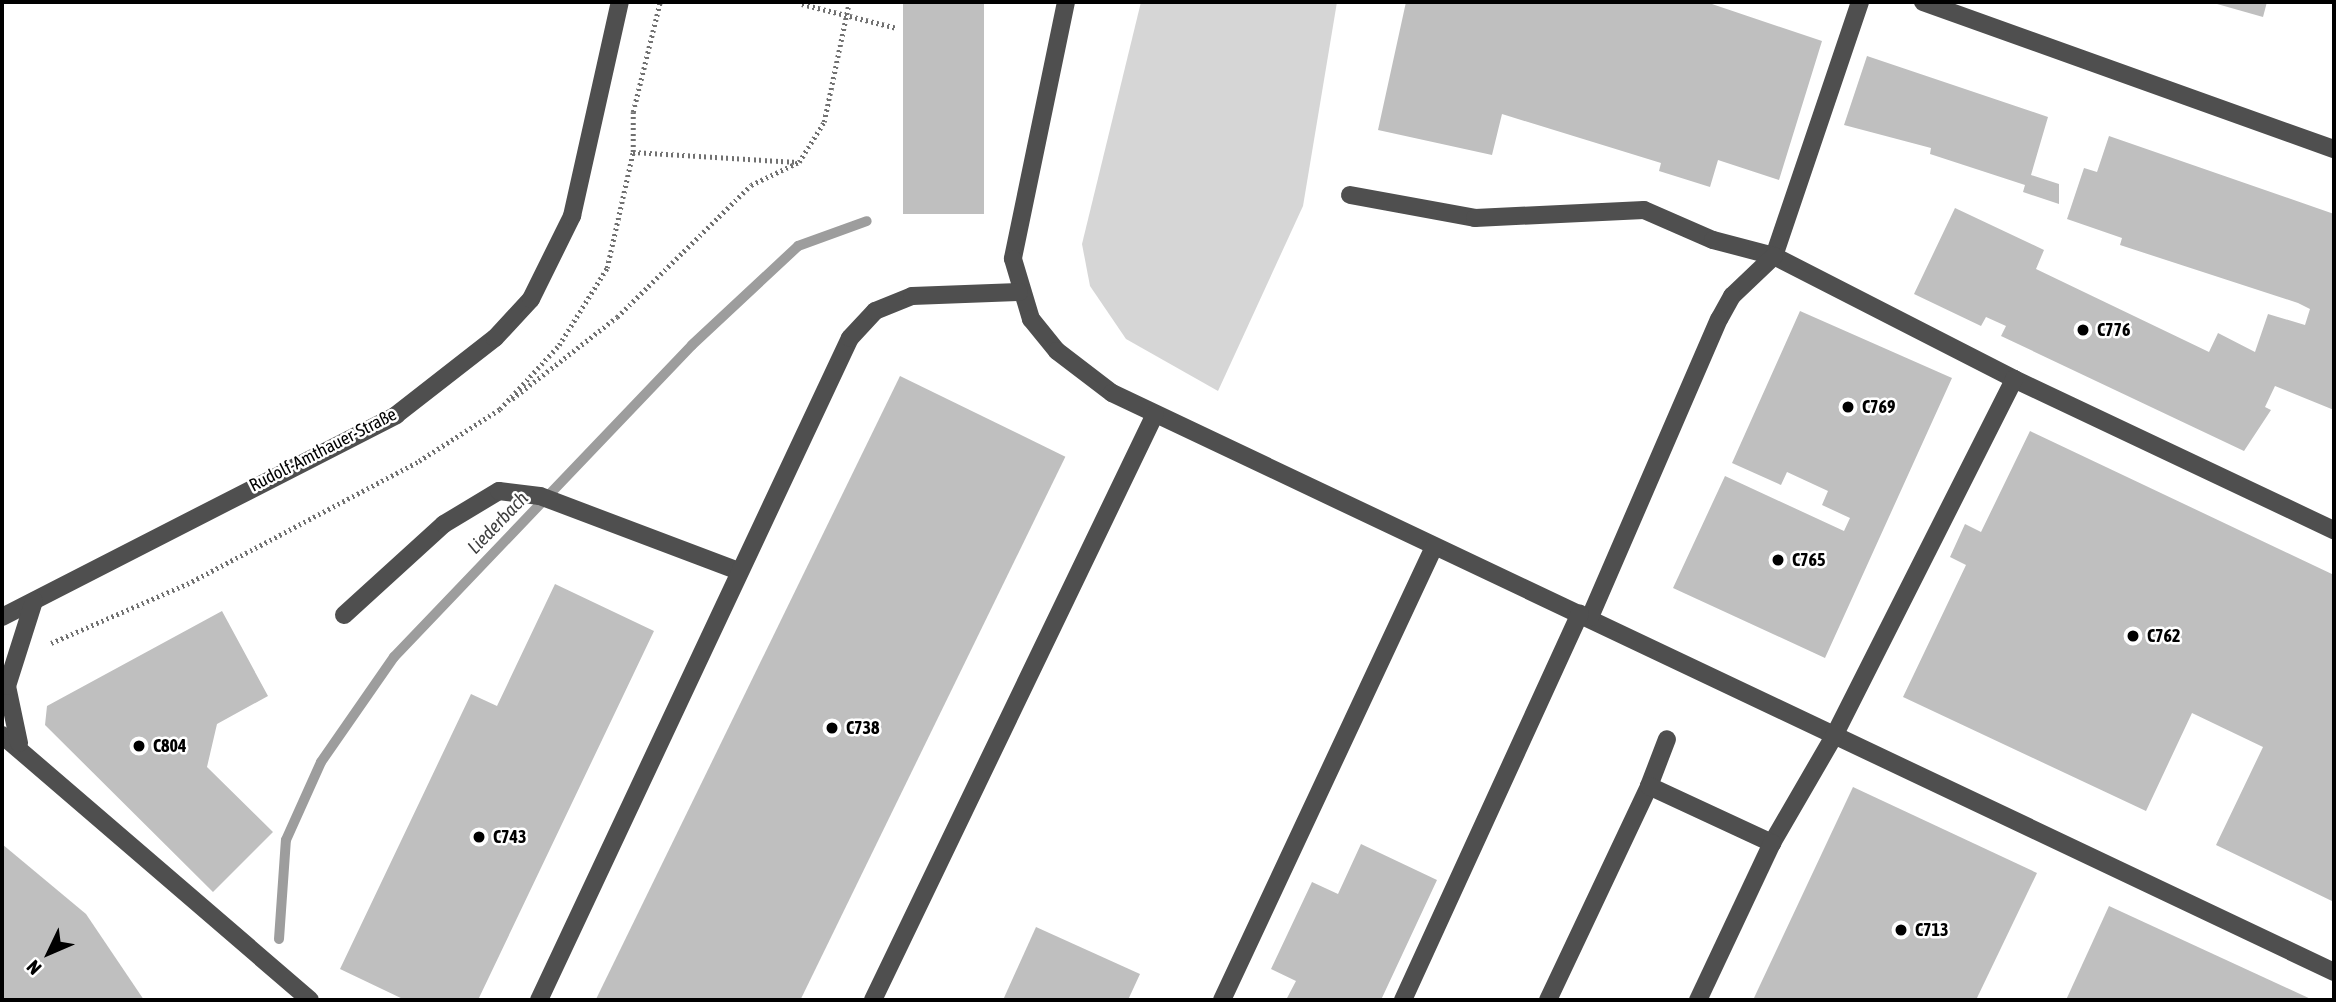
<!DOCTYPE html>
<html>
<head>
<meta charset="utf-8">
<style>
  body { margin:0 }
  #map { position:relative; width:2336px; height:1002px; overflow:hidden; background:#fff; font-family:"Asap Condensed",sans-serif }
  div>[style] { position:absolute }
  .green>* { inset:0; background:#d6d6d6 }
  .stream>* { height:10px; margin:-5px; padding:0 5px; transform-origin:5px; border-radius:5px; background:#9d9d9d }
  .building>* { inset:0; background:#bfbfbf; transform-origin:0 0 }
  .path>* { height:4.5px; margin-top:-2.25px; transform-origin:0; background:repeating-linear-gradient(90deg,#717171 0 2px,transparent 0 5.5px) }
  .minor>* { height:18px; margin:-9px; padding:0 9px; transform-origin:9px; border-radius:9px; background:#4f4f4f }
  .dots>* { width:19px; height:19px; translate:-50% -50%; box-sizing:border-box; border:4px solid #fff; border-radius:50% }
  span { translate:-50% -50%; white-space:nowrap; text-align:center; line-height:1.15; -webkit-text-stroke:5px #fff; paint-order:stroke }
  .poi-label { font-size:18px; color:#000; font-weight:700 }
  .left { translate:0 -50%; text-align:left }
  .street-label { font-size:18px; color:#000 }
  .water-label { font-size:19px; color:#3e3e3e; font-style:italic }
  .frame { position:absolute; inset:0; border:4px solid #000; pointer-events:none }
  .north { position:absolute; left:14px; top:918px; width:70px; height:70px; -webkit-text-stroke:5px #fff; paint-order:stroke; rotate:226deg; font-size:19px; font-weight:700; line-height:28px; text-align:center; color:#000 }
  .north::after { content:''; display:block; margin:auto; width:24px; height:32px; background:#000; clip-path:polygon(50% 0,100% 100%,50% 72%,0 100%) }
</style>
</head>
<body>
<div id="map">
  <div class="green">
    <div style="clip-path:polygon(1141px 2px,1337px 2px,1303px 206px,1218px 391px,1126px 339px,1090px 286px,1082px 244px)"></div>
  </div>
  <div class="stream">
    <div style="left:279px;top:939px;width:99px;rotate:-86deg"></div>
    <div style="left:286px;top:840px;width:85px;rotate:-65.8deg"></div>
    <div style="left:321px;top:762px;width:128px;rotate:-55.2deg"></div>
    <div style="left:394px;top:657px;width:431px;rotate:-46.3deg"></div>
    <div style="left:692px;top:345px;width:145px;rotate:-43deg"></div>
    <div style="left:798px;top:246px;width:73px;rotate:-19.9deg"></div>
  </div>
  <div class="building">
    <div style="left:903px;top:2px;width:81px;height:212px"></div>
    <div style="clip-path:polygon(1406px 2px,1706px 2px,1822px 41px,1779px 180px,1718px 160px,1710px 187px,1659px 171px,1661px 163px,1502px 114px,1492px 155px,1378px 130px)"></div>
    <div style="clip-path:polygon(2210px 2px,2267px 2px,2263px 17px)"></div>
    <div style="clip-path:polygon(1867px 56px,2048px 117px,2031px 175px,2059px 184px,2059px 204px,2023px 192px,2025px 185px,1930px 154px,1931px 148px,1844px 125px)"></div>
    <div style="clip-path:polygon(2109px 136px,2334px 214px,2334px 410px,2275px 386px,2265px 407px,2271px 410px,2244px 451px,2001px 336px,2006px 326px,1986px 317px,1981px 326px,1914px 294px,1955px 208px,2044px 250px,2036px 269px,2209px 352px,2218px 333px,2255px 352px,2268px 314px,2305px 325px,2310px 309px,2298px 303px,2120px 245px,2122px 238px,2067px 219px,2084px 168px,2097px 172px)"></div>
    <div style="clip-path:polygon(1800px 311px,1952px 378px,1825px 658px,1673px 588px,1725px 476px,1844px 531px,1850px 518px,1822px 505px,1828px 491px,1787px 472px,1781px 485px,1732px 463px)"></div>
    <div style="left:900px;top:376px;width:184px;height:693px;rotate:26deg"></div>
    <div style="clip-path:polygon(2030px 431px,2334px 575px,2334px 902px,2216px 845px,2263px 747px,2192px 713px,2146px 811px,1903px 697px,1966px 565px,1950px 557px,1965px 524px,1981px 532px)"></div>
    <div style="clip-path:polygon(555px 584px,654px 631px,478px 1000px,405px 1000px,340px 969px,471px 694px,497px 706px)"></div>
    <div style="clip-path:polygon(222px 611px,268px 696px,217px 724px,207px 767px,273px 832px,213px 892px,45px 725px,47px 706px)"></div>
    <div style="clip-path:polygon(1853px 787px,2037px 873px,1976px 1000px,1753px 1000px)"></div>
    <div style="clip-path:polygon(2px 844px,86px 914px,144px 1000px,2px 1000px)"></div>
    <div style="clip-path:polygon(1361px 844px,1437px 880px,1381px 1000px,1286px 1000px,1296px 981px,1271px 969px,1312px 882px,1338px 894px)"></div>
    <div style="clip-path:polygon(2109px 906px,2313px 1000px,2066px 1000px)"></div>
    <div style="clip-path:polygon(1036px 927px,1140px 974px,1128px 1000px,1003px 1000px)"></div>
  </div>
  <div class="path">
    <div style="left:802px;top:4px;width:98px;rotate:14.2deg"></div>
    <div style="left:633px;top:152px;width:165px;rotate:3.5deg"></div>
    <div style="left:512px;top:399px;width:133px;rotate:-38deg"></div>
    <div style="left:617px;top:317px;width:188px;rotate:-44.6deg"></div>
    <div style="left:751px;top:185px;width:53px;rotate:-25.6deg"></div>
    <div style="left:799px;top:162px;width:47px;rotate:-58deg"></div>
    <div style="left:824px;top:122px;width:123px;rotate:-78.2deg"></div>
    <div style="left:51px;top:643px;width:148px;rotate:-23.5deg"></div>
    <div style="left:187px;top:584px;width:263px;rotate:-27.9deg"></div>
    <div style="left:419px;top:461px;width:96px;rotate:-32.7deg"></div>
    <div style="left:500px;top:409px;width:87px;rotate:-47.3deg"></div>
    <div style="left:559px;top:345px;width:91px;rotate:-58.1deg"></div>
    <div style="left:607px;top:268px;width:119px;rotate:-77.4deg"></div>
    <div style="left:633px;top:152px;width:40px;rotate:-90deg"></div>
    <div style="left:633px;top:112px;width:113px;rotate:-76.2deg"></div>
  </div>
  <div class="minor">
    <div style="left:1066px;top:2px;width:262px;rotate:101.7deg"></div>
    <div style="left:1013px;top:259px;width:63px;rotate:73.3deg"></div>
    <div style="left:1031px;top:319px;width:41px;rotate:50.9deg"></div>
    <div style="left:1057px;top:351px;width:69px;rotate:37.4deg"></div>
    <div style="left:1112px;top:393px;width:1352px;rotate:25.35deg"></div>
    <div style="left:1860px;top:2px;width:268px;rotate:108.7deg"></div>
    <div style="left:1774px;top:256px;width:270px;rotate:27.1deg"></div>
    <div style="left:2014px;top:379px;width:354px;rotate:25.3deg"></div>
    <div style="left:1923px;top:2px;width:436px;rotate:19.7deg"></div>
    <div style="left:1350px;top:195px;width:127px;rotate:10.4deg"></div>
    <div style="left:1475px;top:218px;width:169px;rotate:-2.7deg"></div>
    <div style="left:1644px;top:210px;width:75px;rotate:23.5deg"></div>
    <div style="left:1713px;top:240px;width:63px;rotate:14.7deg"></div>
    <div style="left:1774px;top:256px;width:58px;rotate:136.4deg"></div>
    <div style="left:1732px;top:296px;width:26px;rotate:119deg"></div>
    <div style="left:1719px;top:319px;width:325px;rotate:113.4deg"></div>
    <div style="left:344px;top:615px;width:135px;rotate:-42.3deg"></div>
    <div style="left:444px;top:524px;width:64px;rotate:-31deg"></div>
    <div style="left:499px;top:491px;width:41px;rotate:7deg"></div>
    <div style="left:540px;top:496px;width:212px;rotate:20.7deg"></div>
    <div style="left:2px;top:617px;width:443px;rotate:-27.1deg"></div>
    <div style="left:396px;top:415px;width:125px;rotate:-37.9deg"></div>
    <div style="left:495px;top:338px;width:53px;rotate:-47.3deg"></div>
    <div style="left:531px;top:299px;width:93px;rotate:-63.7deg"></div>
    <div style="left:572px;top:216px;width:219px;rotate:-77.4deg"></div>
    <div style="left:2px;top:735px;width:406px;rotate:40.7deg"></div>
    <div style="left:19px;top:743px;width:58px;rotate:-101.9deg"></div>
    <div style="left:7px;top:686px;width:89px;rotate:-72.4deg"></div>
    <div style="left:1649px;top:786px;width:50px;rotate:-69deg"></div>
    <div style="left:1772px;top:843px;width:124px;rotate:-59.9deg"></div>
    <div style="left:1834px;top:736px;width:400px;rotate:-63.2deg"></div>
    <div style="left:539px;top:1000px;width:731px;rotate:-64.84deg"></div>
    <div style="left:850px;top:338px;width:37px;rotate:-47deg"></div>
    <div style="left:875px;top:311px;width:40px;rotate:-22deg"></div>
    <div style="left:912px;top:296px;width:107px;rotate:-2.1deg"></div>
    <div style="left:873px;top:1000px;width:650px;rotate:-64.3deg"></div>
    <div style="left:1222px;top:1000px;width:500px;rotate:-64.92deg"></div>
    <div style="left:1403px;top:1000px;width:425px;rotate:-65.4deg"></div>
    <div style="left:1548px;top:1000px;width:237px;rotate:-64.7deg"></div>
    <div style="left:1649px;top:786px;width:136px;rotate:24.9deg"></div>
    <div style="left:1772px;top:843px;width:174px;rotate:115.2deg"></div>
  </div>
  <div class="dots">
    <div style="left:2083px;top:330px;background:#000"></div>
    <div style="left:1848px;top:407px;background:#000"></div>
    <div style="left:1778px;top:560px;background:#000"></div>
    <div style="left:2133px;top:636px;background:#000"></div>
    <div style="left:832px;top:728px;background:#000"></div>
    <div style="left:139px;top:746px;background:#000"></div>
    <div style="left:479px;top:837px;background:#000"></div>
    <div style="left:1901px;top:930px;background:#000"></div>
  </div>
  <div class="poi-label">
    <span class="left" style="left:2097px;top:330px">C776</span>
    <span class="left" style="left:1862px;top:407px">C769</span>
    <span class="left" style="left:1792px;top:560px">C765</span>
    <span class="left" style="left:2147px;top:636px">C762</span>
    <span class="left" style="left:846px;top:728px">C738</span>
    <span class="left" style="left:153px;top:746px">C804</span>
    <span class="left" style="left:493px;top:837px">C743</span>
    <span class="left" style="left:1915px;top:930px">C713</span>
  </div>
  <div class="street-label">
    <span style="left:323px;top:450px;rotate:-27deg">Rudolf-Amthauer-Straße</span>
  </div>
  <div class="water-label">
    <span style="left:498px;top:523px;rotate:-46deg">Liederbach</span>
  </div>
  <div class="frame"></div>
  <div class="north">N</div>
</div>
</body>
</html>
